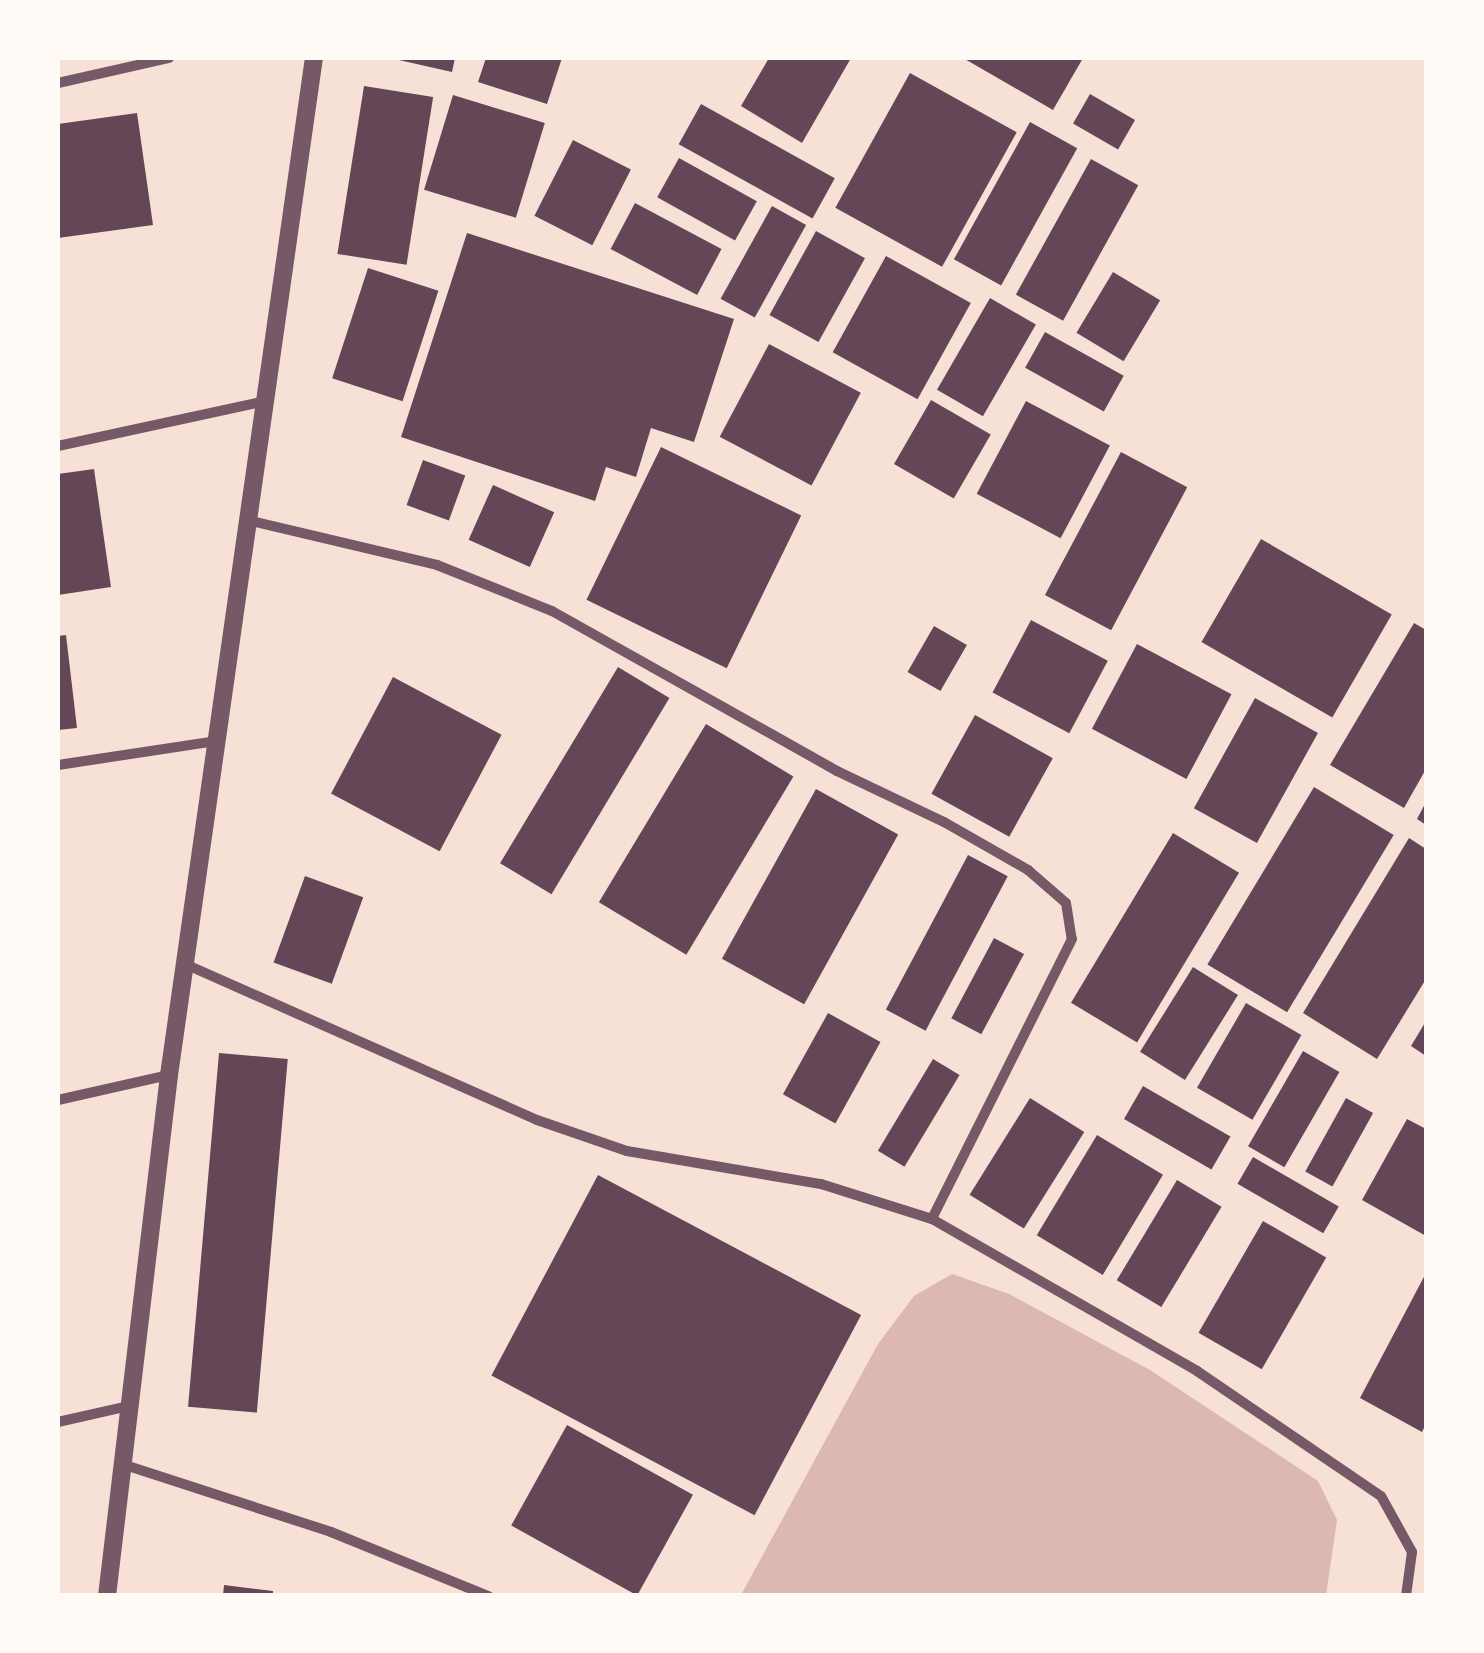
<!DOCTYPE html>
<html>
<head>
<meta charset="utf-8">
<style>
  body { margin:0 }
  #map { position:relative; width:1484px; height:1653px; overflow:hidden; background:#f7e1d7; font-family:Figtree,sans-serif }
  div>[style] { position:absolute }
  .water>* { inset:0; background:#dcb8b0 }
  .building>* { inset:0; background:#644757; transform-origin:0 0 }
  .minor>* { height:10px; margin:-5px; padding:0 5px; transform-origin:5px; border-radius:5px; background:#755966 }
  .tertiary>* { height:18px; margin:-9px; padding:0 9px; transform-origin:9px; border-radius:9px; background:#755966 }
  span { translate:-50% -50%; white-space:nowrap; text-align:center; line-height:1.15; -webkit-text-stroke:8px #fffaf5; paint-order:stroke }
  .frame { position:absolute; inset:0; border:60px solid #fffaf5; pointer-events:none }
</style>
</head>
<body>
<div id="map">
  <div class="water">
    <div style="clip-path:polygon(952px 1274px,1009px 1294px,1150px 1370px,1318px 1481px,1337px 1520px,1326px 1595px,741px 1595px,878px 1344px,914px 1296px)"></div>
  </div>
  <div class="building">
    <div style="clip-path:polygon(390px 58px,455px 58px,452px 72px)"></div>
    <div style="clip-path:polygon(486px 58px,562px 58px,547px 104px,478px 82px)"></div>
    <div style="clip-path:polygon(769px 58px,851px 58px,802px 143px,741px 106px)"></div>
    <div style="clip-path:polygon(963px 58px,1083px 58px,1053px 110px)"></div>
    <div style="left:910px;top:73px;width:122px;height:154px;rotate:29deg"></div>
    <div style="left:364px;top:86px;width:70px;height:170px;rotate:9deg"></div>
    <div style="left:1090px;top:94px;width:52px;height:34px;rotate:30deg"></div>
    <div style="left:453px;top:95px;width:96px;height:99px;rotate:17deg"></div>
    <div style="left:701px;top:104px;width:153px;height:46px;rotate:29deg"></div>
    <div style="clip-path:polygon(137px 113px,153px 225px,58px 238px,58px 124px)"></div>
    <div style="left:1030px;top:122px;width:54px;height:157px;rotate:29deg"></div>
    <div style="left:573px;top:140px;width:65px;height:85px;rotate:27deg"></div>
    <div style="left:679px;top:158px;width:89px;height:45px;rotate:29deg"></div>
    <div style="left:1091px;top:159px;width:54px;height:155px;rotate:29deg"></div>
    <div style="left:635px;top:203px;width:98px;height:52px;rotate:28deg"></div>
    <div style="left:772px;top:206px;width:39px;height:106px;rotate:29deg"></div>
    <div style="left:816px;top:231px;width:56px;height:96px;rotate:29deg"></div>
    <div style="clip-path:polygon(467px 233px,734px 319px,694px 442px,651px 428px,636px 477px,606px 467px,595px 501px,401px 437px)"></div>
    <div style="left:886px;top:256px;width:97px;height:110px;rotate:29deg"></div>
    <div style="left:368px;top:268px;width:74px;height:116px;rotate:18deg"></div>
    <div style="left:1113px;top:272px;width:55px;height:71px;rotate:31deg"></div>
    <div style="left:990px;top:298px;width:53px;height:106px;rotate:30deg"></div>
    <div style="left:1045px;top:332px;width:90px;height:41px;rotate:29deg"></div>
    <div style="left:769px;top:344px;width:104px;height:105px;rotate:28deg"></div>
    <div style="left:931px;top:400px;width:69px;height:74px;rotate:30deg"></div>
    <div style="left:1026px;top:401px;width:95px;height:105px;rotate:28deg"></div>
    <div style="left:661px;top:447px;width:156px;height:170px;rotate:26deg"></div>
    <div style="left:1121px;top:452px;width:75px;height:162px;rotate:28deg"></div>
    <div style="left:423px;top:460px;width:45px;height:48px;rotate:20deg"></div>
    <div style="clip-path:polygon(94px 469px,111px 587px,58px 595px,58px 474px)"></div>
    <div style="left:493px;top:485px;width:67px;height:60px;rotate:24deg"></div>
    <div style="left:1261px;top:539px;width:151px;height:119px;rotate:30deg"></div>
    <div style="left:1031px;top:620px;width:87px;height:82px;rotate:28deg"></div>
    <div style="clip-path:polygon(1414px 623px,1426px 630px,1426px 769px,1404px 808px,1330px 765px)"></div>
    <div style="left:934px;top:626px;width:38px;height:53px;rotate:30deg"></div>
    <div style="clip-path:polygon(66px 635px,77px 728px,58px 730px,58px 636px)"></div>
    <div style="left:1137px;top:644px;width:107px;height:96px;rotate:28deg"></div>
    <div style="left:618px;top:667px;width:60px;height:229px;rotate:31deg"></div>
    <div style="left:393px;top:677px;width:123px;height:132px;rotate:28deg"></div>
    <div style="left:1255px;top:698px;width:72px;height:126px;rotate:29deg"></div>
    <div style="left:975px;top:715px;width:89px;height:90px;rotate:29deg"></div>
    <div style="left:706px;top:724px;width:102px;height:208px;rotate:31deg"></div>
    <div style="left:1314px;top:787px;width:93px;height:207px;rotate:31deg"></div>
    <div style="left:816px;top:789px;width:94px;height:194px;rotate:29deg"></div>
    <div style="clip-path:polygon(1426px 802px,1426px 825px,1417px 819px)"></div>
    <div style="left:1173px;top:833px;width:77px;height:198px;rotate:31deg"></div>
    <div style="clip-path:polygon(1409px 838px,1426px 849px,1426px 979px,1377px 1059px,1303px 1013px)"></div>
    <div style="left:968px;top:855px;width:45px;height:175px;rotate:28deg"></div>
    <div style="left:305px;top:876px;width:62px;height:92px;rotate:20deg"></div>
    <div style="left:994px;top:938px;width:34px;height:91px;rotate:28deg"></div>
    <div style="left:1193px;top:967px;width:53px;height:100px;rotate:32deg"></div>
    <div style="left:1246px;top:1003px;width:64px;height:98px;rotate:30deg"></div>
    <div style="left:828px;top:1013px;width:60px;height:93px;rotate:29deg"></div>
    <div style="clip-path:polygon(1426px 1021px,1426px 1056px,1411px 1046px)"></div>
    <div style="left:1303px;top:1051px;width:42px;height:110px;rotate:30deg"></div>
    <div style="left:219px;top:1053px;width:69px;height:355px;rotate:5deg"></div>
    <div style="left:933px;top:1059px;width:31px;height:107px;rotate:31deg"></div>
    <div style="left:1143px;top:1086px;width:101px;height:38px;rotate:30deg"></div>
    <div style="left:1030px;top:1098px;width:64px;height:114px;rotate:32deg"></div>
    <div style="left:1346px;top:1098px;width:31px;height:84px;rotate:29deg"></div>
    <div style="clip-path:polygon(1407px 1119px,1426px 1129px,1426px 1236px,1362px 1200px)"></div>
    <div style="left:1097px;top:1135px;width:77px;height:117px;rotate:31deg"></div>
    <div style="left:1253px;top:1157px;width:99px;height:31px;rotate:30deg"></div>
    <div style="left:598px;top:1175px;width:298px;height:227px;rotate:28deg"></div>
    <div style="left:1177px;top:1180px;width:52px;height:117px;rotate:31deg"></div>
    <div style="left:1263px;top:1221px;width:73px;height:129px;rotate:30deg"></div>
    <div style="clip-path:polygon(1426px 1273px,1426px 1424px,1422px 1432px,1360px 1398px)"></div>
    <div style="left:567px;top:1425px;width:144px;height:115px;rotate:29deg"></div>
    <div style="clip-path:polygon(224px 1585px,273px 1591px,273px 1596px,223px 1596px)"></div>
  </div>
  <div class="minor">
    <div style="left:58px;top:83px;width:114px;rotate:-12.7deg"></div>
    <div style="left:58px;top:446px;width:214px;rotate:-12.2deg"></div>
    <div style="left:251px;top:521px;width:191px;rotate:13.3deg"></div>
    <div style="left:437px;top:565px;width:124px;rotate:21.8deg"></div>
    <div style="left:552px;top:611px;width:327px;rotate:29.3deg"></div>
    <div style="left:837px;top:771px;width:119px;rotate:25.5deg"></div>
    <div style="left:944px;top:822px;width:97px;rotate:29.7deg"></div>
    <div style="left:1028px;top:870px;width:50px;rotate:41deg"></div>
    <div style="left:1066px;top:903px;width:36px;rotate:81deg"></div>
    <div style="left:1072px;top:939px;width:313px;rotate:116.6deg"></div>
    <div style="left:58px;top:765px;width:161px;rotate:-8.6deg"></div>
    <div style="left:185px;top:964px;width:385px;rotate:23.9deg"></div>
    <div style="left:537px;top:1120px;width:95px;rotate:19deg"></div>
    <div style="left:627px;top:1151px;width:197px;rotate:9.7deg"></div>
    <div style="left:821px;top:1184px;width:116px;rotate:17.5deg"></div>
    <div style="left:932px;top:1219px;width:305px;rotate:29.8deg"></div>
    <div style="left:1197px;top:1371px;width:222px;rotate:34.2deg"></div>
    <div style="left:1381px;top:1496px;width:64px;rotate:61deg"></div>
    <div style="left:1412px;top:1552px;width:44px;rotate:97.8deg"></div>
    <div style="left:58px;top:1100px;width:114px;rotate:-12.7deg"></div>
    <div style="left:58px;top:1422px;width:73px;rotate:-12.7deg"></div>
    <div style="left:122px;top:1464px;width:220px;rotate:18deg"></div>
    <div style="left:331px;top:1532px;width:170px;rotate:22.2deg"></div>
  </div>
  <div class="tertiary">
    <div style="left:107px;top:1596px;width:525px;rotate:-83.21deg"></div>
    <div style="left:169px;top:1075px;width:1027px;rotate:-81.89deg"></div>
  </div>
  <div class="frame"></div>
</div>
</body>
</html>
